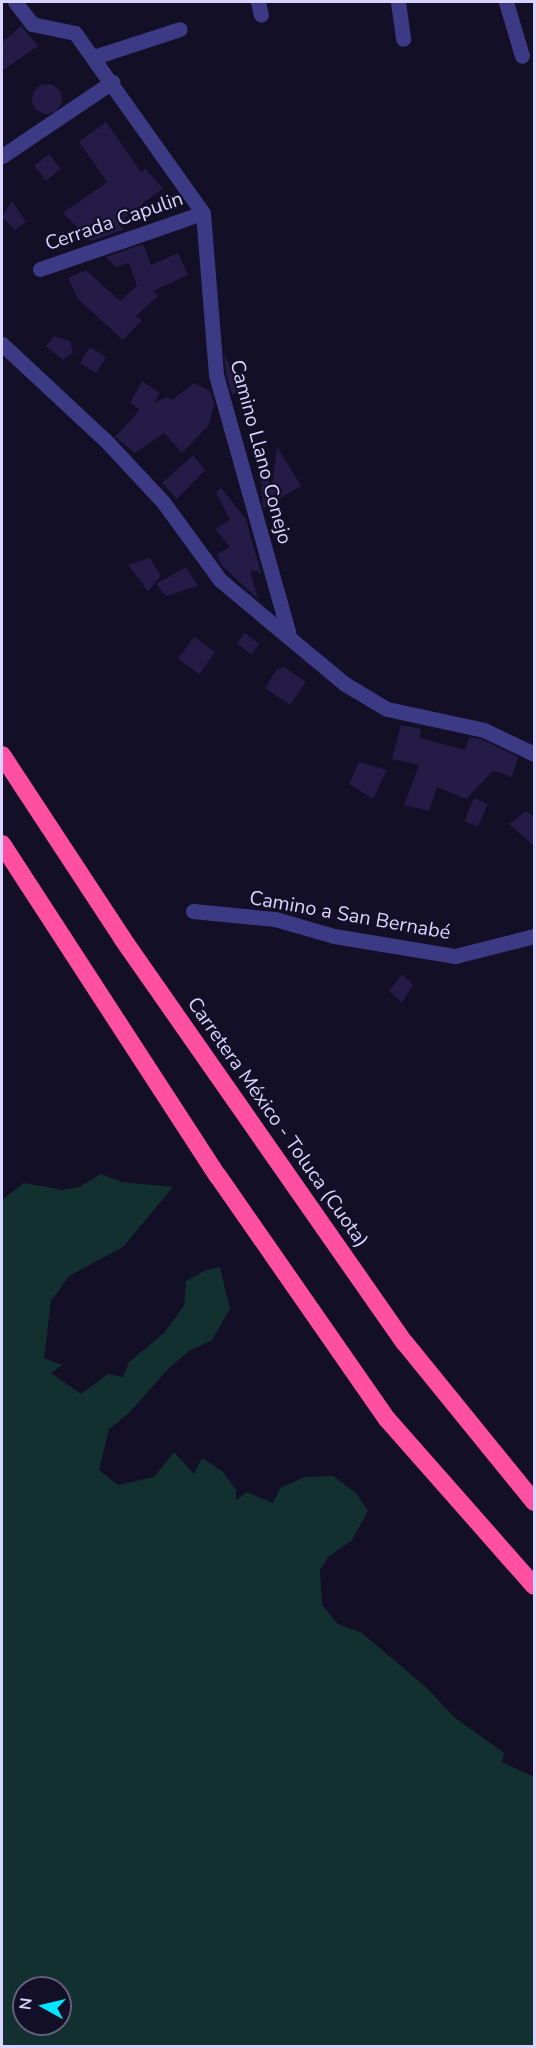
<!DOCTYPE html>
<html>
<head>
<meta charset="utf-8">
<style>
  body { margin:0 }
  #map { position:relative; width:536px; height:2048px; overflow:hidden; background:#130f26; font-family:"Nunito Sans",sans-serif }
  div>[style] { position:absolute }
  .green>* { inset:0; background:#12302f }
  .building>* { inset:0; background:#241b47; transform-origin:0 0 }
  .round { border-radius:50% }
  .minor>* { height:15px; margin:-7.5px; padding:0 7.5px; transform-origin:7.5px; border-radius:7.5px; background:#3d3a85 }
  .motorway>* { height:18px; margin:-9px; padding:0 9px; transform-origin:9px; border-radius:9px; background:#ff4fa3 }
  span { translate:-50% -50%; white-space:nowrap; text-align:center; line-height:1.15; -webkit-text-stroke:4.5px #130f26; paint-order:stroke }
  .street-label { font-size:20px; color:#d9d4ff }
  .frame { position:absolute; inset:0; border:3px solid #d9d4ff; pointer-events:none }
  .north { position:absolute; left:12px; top:1976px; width:60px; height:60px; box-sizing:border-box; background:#130f26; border:2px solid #625e7d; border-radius:50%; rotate:278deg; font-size:16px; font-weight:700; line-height:24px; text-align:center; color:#d9d4ff }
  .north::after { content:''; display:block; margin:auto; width:21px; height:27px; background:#00e5ff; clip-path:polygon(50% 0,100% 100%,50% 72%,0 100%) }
</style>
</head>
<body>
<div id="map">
  <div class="green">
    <div style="clip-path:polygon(evenodd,101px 1174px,122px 1182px,173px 1187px,123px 1247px,69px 1276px,51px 1301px,44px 1358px,62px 1365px,51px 1373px,81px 1394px,108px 1374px,123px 1377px,129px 1362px,164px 1333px,184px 1306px,186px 1281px,204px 1271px,220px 1267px,230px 1309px,212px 1340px,189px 1351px,169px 1368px,129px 1413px,109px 1429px,99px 1470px,118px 1485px,154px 1477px,174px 1452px,194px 1474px,202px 1458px,223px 1472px,236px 1490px,236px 1501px,246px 1492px,273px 1503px,280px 1488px,305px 1477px,333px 1476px,356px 1493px,368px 1511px,352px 1540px,328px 1557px,320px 1570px,322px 1605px,338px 1624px,362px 1633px,427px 1688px,454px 1717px,504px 1753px,502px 1762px,534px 1777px,534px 2046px,2px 2046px,2px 1200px,24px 1183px,63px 1190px,79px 1187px,101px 1174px,24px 1988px,60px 1988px,60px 2024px,24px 2024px,24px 1988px)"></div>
  </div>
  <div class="building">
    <div style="clip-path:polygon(21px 26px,38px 46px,2px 71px,2px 42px)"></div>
    <div class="round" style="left:32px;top:84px;width:30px;height:30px"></div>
    <div style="clip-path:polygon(106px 122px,141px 172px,145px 169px,163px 188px,118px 223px,123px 230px,91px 241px,63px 213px,107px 182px,79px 142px)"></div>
    <div style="left:49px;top:154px;width:19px;height:19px;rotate:51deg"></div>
    <div style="clip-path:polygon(12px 201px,26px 222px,15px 230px,2px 217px)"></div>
    <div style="clip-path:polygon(143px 244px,151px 265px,178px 253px,188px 275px,153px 291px,158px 296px,136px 316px,142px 320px,123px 340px,78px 299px,68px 278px,86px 270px,120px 301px,137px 286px,129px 263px,116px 267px,106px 257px)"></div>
    <div style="clip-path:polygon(54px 336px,70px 341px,73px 353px,63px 360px,46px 346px)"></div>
    <div style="left:90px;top:347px;width:19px;height:19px;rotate:32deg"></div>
    <div style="clip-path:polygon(224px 354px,241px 391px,232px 395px,226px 373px)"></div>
    <div style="clip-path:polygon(142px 381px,160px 393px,154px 403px,167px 397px,172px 400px,194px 383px,210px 391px,214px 403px,209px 425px,182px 453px,164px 433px,135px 453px,115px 437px,140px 410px,130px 403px)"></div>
    <div style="clip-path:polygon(277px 447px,301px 486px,263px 508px,260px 469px,272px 486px)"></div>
    <div style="clip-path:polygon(193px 455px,205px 470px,177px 499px,162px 483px)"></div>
    <div style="clip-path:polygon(221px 488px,246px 519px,261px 573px,250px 570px,258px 599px,222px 566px,217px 554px,230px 547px,215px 529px,230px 520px,216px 492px)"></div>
    <div style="clip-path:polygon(150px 558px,161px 576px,148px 591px,128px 565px)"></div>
    <div style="clip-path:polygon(186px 567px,198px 586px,166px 596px,156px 584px)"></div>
    <div style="left:245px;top:633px;width:18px;height:13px;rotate:38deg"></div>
    <div style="left:194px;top:637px;width:26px;height:27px;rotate:36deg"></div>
    <div style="clip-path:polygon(284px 667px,306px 682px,290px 705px,265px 688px,277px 669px)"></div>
    <div style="clip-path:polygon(401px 725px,421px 729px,420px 738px,465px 750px,469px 737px,481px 739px,518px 757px,512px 777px,493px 771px,466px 799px,437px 787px,429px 811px,404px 805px,419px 765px,392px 759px)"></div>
    <div style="clip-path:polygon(359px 762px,387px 770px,373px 799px,349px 784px)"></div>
    <div style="left:474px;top:798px;width:15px;height:25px;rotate:23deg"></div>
    <div style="clip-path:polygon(526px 811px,534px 817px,534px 846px,509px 824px)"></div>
    <div style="clip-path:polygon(402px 974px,413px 985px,402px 1003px,389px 991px)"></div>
  </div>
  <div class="minor">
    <div style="left:15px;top:2px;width:28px;rotate:52deg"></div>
    <div style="left:32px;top:24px;width:44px;rotate:11.8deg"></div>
    <div style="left:75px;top:33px;width:221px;rotate:54.6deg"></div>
    <div style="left:203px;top:213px;width:163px;rotate:85.4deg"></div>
    <div style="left:216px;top:375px;width:267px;rotate:74.3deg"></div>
    <div style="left:258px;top:2px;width:13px;rotate:77deg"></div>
    <div style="left:398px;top:2px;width:37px;rotate:82deg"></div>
    <div style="left:506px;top:2px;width:56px;rotate:73.5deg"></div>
    <div style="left:94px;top:57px;width:90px;rotate:-18deg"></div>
    <div style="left:2px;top:156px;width:133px;rotate:-33.9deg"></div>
    <div style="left:40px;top:269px;width:172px;rotate:-19deg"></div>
    <div style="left:2px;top:344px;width:145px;rotate:43deg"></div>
    <div style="left:108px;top:443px;width:81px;rotate:47deg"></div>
    <div style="left:163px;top:502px;width:97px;rotate:53.8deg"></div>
    <div style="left:220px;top:580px;width:163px;rotate:39.8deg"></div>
    <div style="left:345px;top:684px;width:49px;rotate:30.8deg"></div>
    <div style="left:387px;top:709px;width:99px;rotate:12.2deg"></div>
    <div style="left:484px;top:730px;width:55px;rotate:25.6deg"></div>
    <div style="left:193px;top:911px;width:82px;rotate:5.6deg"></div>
    <div style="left:275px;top:919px;width:61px;rotate:16.1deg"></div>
    <div style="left:334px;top:936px;width:123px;rotate:9.4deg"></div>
    <div style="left:455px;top:956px;width:81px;rotate:-14.2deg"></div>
  </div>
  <div class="motorway">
    <div style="left:2px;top:755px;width:219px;rotate:56.7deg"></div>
    <div style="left:122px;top:938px;width:494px;rotate:55.1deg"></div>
    <div style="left:405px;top:1343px;width:205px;rotate:50.9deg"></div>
    <div style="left:2px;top:844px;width:396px;rotate:57deg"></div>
    <div style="left:218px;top:1176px;width:296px;rotate:55.2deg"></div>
    <div style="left:387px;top:1419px;width:222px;rotate:48.6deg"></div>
  </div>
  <div class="street-label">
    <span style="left:114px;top:221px;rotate:-19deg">Cerrada Capulin</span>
    <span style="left:261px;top:452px;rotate:75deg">Camino Llano Conejo</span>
    <span style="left:350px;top:915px;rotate:10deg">Camino a San Bernabé</span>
    <span style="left:278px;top:1122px;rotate:55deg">Carretera México - Toluca (Cuota)</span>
  </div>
  <div class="frame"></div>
  <div class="north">N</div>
</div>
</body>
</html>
